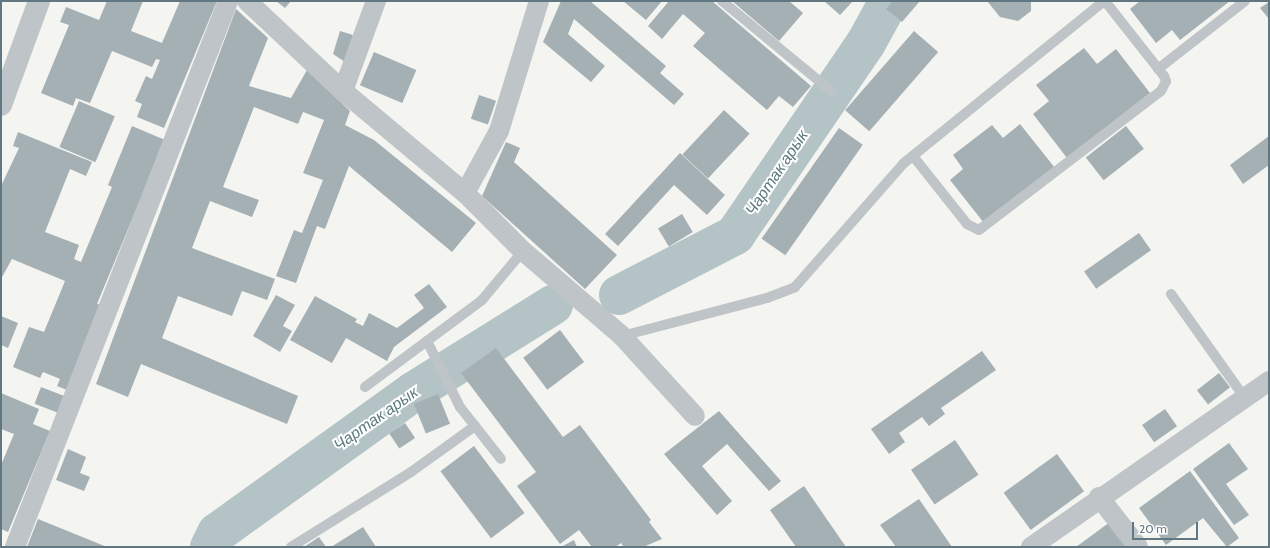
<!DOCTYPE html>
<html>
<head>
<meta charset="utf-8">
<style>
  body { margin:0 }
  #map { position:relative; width:1270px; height:548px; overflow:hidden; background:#f4f4f0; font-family:Cabin,sans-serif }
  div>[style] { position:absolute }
  .river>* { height:40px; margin:-20px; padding:0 20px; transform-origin:20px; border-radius:20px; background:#b4c4c6 }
  .building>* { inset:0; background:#a5b0b4; transform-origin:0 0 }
  .service>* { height:10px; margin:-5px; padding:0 5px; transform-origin:5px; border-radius:5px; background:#bec4c7 }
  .minor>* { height:20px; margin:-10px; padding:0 10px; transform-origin:10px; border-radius:10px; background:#bec4c7 }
  .tertiary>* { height:22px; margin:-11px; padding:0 11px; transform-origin:11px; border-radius:11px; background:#bec4c7 }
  span { translate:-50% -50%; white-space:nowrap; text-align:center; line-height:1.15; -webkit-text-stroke:4px #fff; paint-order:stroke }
  .water-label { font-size:16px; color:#5d7b80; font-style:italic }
  .frame { position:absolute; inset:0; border:2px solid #617883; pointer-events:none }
  .scale { position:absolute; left:1132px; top:522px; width:66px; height:18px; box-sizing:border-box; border:2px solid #617883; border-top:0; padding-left:5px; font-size:12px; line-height:14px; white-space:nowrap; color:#617883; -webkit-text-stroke:3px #fff; paint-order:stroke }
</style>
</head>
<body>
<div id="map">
  <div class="river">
    <div style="left:619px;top:295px;width:131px;rotate:-27.3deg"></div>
    <div style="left:735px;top:235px;width:232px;rotate:-55.7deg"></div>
    <div style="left:866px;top:43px;width:48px;rotate:-61.3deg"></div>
    <div style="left:210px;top:547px;width:16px;rotate:-63deg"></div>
    <div style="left:217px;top:533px;width:241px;rotate:-35.7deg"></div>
    <div style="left:413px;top:392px;width:165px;rotate:-31.9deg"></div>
  </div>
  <div class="building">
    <div style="clip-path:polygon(107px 1px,143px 1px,131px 31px,162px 43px,180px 1px,217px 1px,164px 128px,137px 117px,142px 104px,135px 101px,146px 76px,152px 79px,160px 60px,156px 59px,152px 67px,112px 51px,90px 103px,76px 98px,73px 106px,41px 93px,69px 25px,60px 22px,66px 7px,99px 20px)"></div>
    <div style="clip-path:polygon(276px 1px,291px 1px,285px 8px)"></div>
    <div style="clip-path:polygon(561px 1px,590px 1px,666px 66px,660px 73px,684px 94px,674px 105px,574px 19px,568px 34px,605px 66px,591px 82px,543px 42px)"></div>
    <div style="clip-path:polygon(623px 1px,662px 1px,646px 20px)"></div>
    <div style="clip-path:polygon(669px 1px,712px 1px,811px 86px,793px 107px,779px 96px,767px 110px,693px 46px,705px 33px,683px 14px,662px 39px,648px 26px)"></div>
    <div style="clip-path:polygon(732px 1px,789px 1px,803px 13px,779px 41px)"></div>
    <div style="clip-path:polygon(824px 1px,853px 1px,840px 15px)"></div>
    <div style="clip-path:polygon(893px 1px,920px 1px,902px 22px,886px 9px)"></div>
    <div style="clip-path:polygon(987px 1px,1031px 1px,1031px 11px,1018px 21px,1000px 17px)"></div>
    <div style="clip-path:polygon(1140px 1px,1230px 1px,1180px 40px,1172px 30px,1156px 43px,1130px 9px)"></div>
    <div style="clip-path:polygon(1269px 2px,1269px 19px,1260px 8px)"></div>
    <div style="clip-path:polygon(236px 9px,268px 38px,249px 86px,291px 98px,307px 70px,350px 111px,345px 125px,374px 140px,476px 223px,452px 252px,349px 166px,325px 229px,317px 226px,296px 283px,276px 276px,294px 230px,302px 233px,323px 180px,303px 173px,324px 120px,303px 112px,298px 124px,254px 107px,223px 187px,259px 200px,252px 217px,210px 201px,192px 248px,275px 279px,267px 300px,242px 291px,232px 316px,178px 296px,162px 338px,298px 396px,287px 424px,141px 364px,128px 397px,96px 384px)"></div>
    <div style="clip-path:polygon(340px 31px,353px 35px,345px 62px,333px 54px)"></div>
    <div style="left:914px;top:31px;width:32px;height:105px;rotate:41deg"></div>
    <div style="clip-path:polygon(1084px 48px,1097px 64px,1116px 49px,1150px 93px,1067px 158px,1033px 114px,1049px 101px,1036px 85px)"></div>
    <div style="left:374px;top:52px;width:46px;height:36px;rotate:23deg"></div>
    <div style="left:479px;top:95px;width:18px;height:25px;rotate:19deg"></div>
    <div style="left:79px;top:101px;width:39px;height:50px;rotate:23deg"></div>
    <div style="left:724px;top:110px;width:35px;height:61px;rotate:43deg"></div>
    <div style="clip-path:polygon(1020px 124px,1055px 168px,984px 223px,950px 180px,963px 169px,953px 155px,992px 125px,1003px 138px)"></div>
    <div style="clip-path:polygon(132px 126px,165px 140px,97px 304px,102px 305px,67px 390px,57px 386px,60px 379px,43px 372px,40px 378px,13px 367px,29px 327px,44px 332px,65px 281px,12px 259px,1px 279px,1px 186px,19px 148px,13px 146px,18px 132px,92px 162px,86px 176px,70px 169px,45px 232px,79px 245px,74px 259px,81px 262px,112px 187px,108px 185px)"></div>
    <div style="left:1126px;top:126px;width:29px;height:51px;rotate:52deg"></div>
    <div style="left:839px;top:128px;width:29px;height:135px;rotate:35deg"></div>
    <div style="clip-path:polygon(1269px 136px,1269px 165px,1243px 184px,1230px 165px)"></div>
    <div style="clip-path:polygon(506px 142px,520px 148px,514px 162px,617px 255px,585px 289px,482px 196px)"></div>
    <div style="clip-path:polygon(680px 153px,725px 195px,707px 215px,674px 185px,618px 246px,605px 234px)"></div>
    <div style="left:682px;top:214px;width:21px;height:28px;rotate:59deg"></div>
    <div style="left:1139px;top:233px;width:21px;height:67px;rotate:55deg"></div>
    <div style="clip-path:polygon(429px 284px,447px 307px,394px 347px,387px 361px,346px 338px,332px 363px,290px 340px,315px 296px,357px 319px,355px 322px,363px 326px,369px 313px,397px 328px,424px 308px,414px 295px)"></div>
    <div style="clip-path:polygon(276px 295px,295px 305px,283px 326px,292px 331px,280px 352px,253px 336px)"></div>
    <div style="clip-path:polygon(1px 316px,18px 323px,8px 348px,1px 345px)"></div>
    <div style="left:560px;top:330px;width:40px;height:46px;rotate:53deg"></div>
    <div style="clip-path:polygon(496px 348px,563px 437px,580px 425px,651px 520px,649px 522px,662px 539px,643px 547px,624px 547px,621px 543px,615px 547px,592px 547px,579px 530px,560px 544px,517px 486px,536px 472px,461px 373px)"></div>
    <div style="clip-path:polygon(982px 351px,996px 370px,941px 408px,945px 414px,929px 426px,922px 417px,899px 433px,905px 442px,889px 454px,871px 429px)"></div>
    <div style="left:1219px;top:373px;width:18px;height:28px;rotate:52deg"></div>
    <div style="left:41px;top:387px;width:25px;height:18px;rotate:21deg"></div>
    <div style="clip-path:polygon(1px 393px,39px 409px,33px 424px,50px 431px,8px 532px,1px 529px,1px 465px,14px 434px,1px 429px)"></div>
    <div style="left:438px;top:394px;width:32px;height:26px;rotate:68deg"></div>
    <div style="left:1165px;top:409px;width:21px;height:28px;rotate:55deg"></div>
    <div style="clip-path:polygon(719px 411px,781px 481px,769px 491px,727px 444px,702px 466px,732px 501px,717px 515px,664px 454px)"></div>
    <div style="left:405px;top:423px;width:18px;height:19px;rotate:56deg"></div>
    <div style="left:955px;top:440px;width:42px;height:53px;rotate:56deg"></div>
    <div style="clip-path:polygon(1229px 443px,1248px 469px,1226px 484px,1249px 515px,1234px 525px,1193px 469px)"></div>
    <div style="left:474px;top:446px;width:84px;height:42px;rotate:53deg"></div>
    <div style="clip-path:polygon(68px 449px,86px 457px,80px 473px,90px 477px,84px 491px,56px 480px)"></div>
    <div style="left:1057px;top:454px;width:46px;height:66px;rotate:54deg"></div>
    <div style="clip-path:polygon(1190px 471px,1239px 538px,1227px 547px,1203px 518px,1166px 545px,1139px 508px)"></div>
    <div style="clip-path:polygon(804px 486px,846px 547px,796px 547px,770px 510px)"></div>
    <div style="clip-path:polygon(919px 499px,952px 547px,896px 547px,880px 525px)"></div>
    <div style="clip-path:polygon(38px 519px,107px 547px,27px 547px)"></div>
    <div style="clip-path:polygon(1110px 522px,1128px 547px,1076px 547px)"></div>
    <div style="clip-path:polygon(363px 527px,376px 547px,331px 547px)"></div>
    <div style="clip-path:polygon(319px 537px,326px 547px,304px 547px)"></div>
    <div style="clip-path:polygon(574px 540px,577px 547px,561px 547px)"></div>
  </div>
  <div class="service">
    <div style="left:722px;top:1px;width:141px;rotate:39.5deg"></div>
    <div style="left:1158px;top:69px;width:110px;rotate:-38deg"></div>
    <div style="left:913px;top:156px;width:87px;rotate:51.5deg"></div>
    <div style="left:967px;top:224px;width:13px;rotate:27deg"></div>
    <div style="left:979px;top:230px;width:229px;rotate:-37.4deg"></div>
    <div style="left:1161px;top:91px;width:11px;rotate:-63deg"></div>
    <div style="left:1166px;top:81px;width:5px;rotate:-112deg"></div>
    <div style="left:1164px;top:76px;width:95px;rotate:-128.2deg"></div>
    <div style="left:1171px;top:294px;width:128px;rotate:54.6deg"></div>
    <div style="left:622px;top:336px;width:150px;rotate:-14.7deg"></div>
    <div style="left:767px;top:298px;width:30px;rotate:-21deg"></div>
    <div style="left:795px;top:287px;width:165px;rotate:-48.7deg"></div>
    <div style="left:904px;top:163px;width:257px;rotate:-39deg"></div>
    <div style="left:427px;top:341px;width:74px;rotate:63.4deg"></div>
    <div style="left:460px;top:407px;width:66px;rotate:51.7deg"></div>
    <div style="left:365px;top:387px;width:146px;rotate:-36.6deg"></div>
    <div style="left:482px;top:300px;width:64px;rotate:-50.1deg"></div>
    <div style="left:291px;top:547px;width:142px;rotate:-32deg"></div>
    <div style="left:411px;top:472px;width:79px;rotate:-35.7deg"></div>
  </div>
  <div class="minor">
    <div style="left:247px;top:1px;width:132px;rotate:43.2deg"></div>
    <div style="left:343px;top:91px;width:159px;rotate:39.9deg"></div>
    <div style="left:465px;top:193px;width:82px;rotate:45deg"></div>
    <div style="left:523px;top:251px;width:130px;rotate:40.6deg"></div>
    <div style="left:622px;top:336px;width:108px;rotate:47.6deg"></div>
    <div style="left:343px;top:91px;width:96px;rotate:-69.9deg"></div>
    <div style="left:465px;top:193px;width:71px;rotate:-61.3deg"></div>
    <div style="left:499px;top:131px;width:136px;rotate:-72.9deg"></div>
    <div style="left:1099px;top:497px;width:63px;rotate:52deg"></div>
    <div style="left:15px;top:547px;width:586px;rotate:-68.69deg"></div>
    <div style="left:1031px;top:547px;width:290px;rotate:-34.9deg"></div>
  </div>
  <div class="tertiary">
    <div style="left:1px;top:105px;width:111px;rotate:-69.9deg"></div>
  </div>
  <div class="water-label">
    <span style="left:777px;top:173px;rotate:-56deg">Чартак арык</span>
    <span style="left:376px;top:419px;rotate:-35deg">Чартак арык</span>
  </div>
  <div class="frame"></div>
  <div class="scale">20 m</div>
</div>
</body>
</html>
